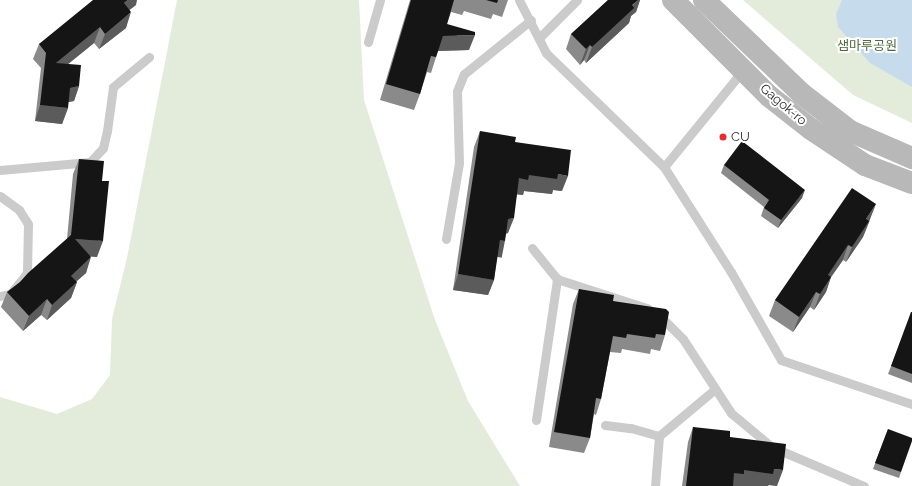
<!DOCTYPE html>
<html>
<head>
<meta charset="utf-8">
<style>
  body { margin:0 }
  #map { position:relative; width:912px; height:486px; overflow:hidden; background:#fff; font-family:Raleway,"Noto Sans KR",sans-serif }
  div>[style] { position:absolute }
  .green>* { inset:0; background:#e3ecdb }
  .water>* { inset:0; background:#c6dced }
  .lane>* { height:9px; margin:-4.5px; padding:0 4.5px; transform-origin:4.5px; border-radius:4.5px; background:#cbcbcb }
  .secondary>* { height:22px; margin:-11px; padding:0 11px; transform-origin:11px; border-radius:11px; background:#b8b8b8 }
  .wall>* { inset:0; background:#8a8a8a }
  .shaded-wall>* { inset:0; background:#5b5b5b; transform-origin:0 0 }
  .building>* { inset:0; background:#151515 }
  .dots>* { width:11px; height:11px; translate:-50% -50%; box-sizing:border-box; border:2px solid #fff; border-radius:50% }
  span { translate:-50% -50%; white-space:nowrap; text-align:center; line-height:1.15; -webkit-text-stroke:4px #fff; paint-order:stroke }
  .park-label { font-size:13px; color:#4e6c39 }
  .street-label { font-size:13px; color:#2e2e2e }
  .poi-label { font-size:13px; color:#2e2e2e }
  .left { translate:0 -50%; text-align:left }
</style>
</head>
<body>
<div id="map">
  <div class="green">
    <div style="clip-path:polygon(177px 0,359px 0,364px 100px,435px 320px,468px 401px,520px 486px,0 486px,0 397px,57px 414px,92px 399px,110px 375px,112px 319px,127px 258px)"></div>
    <div style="clip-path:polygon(743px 0,912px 0,912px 123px,853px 95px)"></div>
  </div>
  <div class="water">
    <div style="clip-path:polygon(842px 0,912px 0,912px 87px,870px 63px,838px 27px,836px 14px)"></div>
  </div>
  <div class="lane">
    <div style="left:519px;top:0;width:59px;rotate:63deg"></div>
    <div style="left:546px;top:53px;width:164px;rotate:44deg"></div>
    <div style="left:664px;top:167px;width:125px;rotate:57.5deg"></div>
    <div style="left:731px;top:272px;width:101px;rotate:60.4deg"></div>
    <div style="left:781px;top:360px;width:138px;rotate:18.6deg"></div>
    <div style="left:539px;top:38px;width:54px;rotate:-45deg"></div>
    <div style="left:368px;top:42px;width:44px;rotate:-74.1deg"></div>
    <div style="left:664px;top:167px;width:125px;rotate:-50.8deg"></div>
    <div style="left:0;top:170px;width:90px;rotate:-5.1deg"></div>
    <div style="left:90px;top:162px;width:19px;rotate:-47deg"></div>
    <div style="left:103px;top:148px;width:17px;rotate:-77deg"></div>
    <div style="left:107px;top:131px;width:44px;rotate:-82.2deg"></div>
    <div style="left:113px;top:87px;width:47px;rotate:-39.8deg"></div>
    <div style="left:0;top:196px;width:24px;rotate:36deg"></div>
    <div style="left:19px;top:210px;width:17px;rotate:57deg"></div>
    <div style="left:28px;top:224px;width:49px;rotate:91.2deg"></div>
    <div style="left:27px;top:273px;width:27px;rotate:129deg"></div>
    <div style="left:10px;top:294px;width:10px;rotate:169deg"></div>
    <div style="left:446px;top:239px;width:77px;rotate:-80.3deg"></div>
    <div style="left:459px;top:163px;width:72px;rotate:-91.6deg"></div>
    <div style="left:457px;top:91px;width:18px;rotate:-68deg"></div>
    <div style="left:464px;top:74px;width:86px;rotate:-38.9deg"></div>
    <div style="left:532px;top:248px;width:40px;rotate:51deg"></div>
    <div style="left:557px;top:279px;width:95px;rotate:17.9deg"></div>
    <div style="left:660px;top:316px;width:33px;rotate:45deg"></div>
    <div style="left:683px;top:339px;width:88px;rotate:57deg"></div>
    <div style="left:731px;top:413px;width:53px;rotate:39.7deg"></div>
    <div style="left:772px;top:447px;width:100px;rotate:23deg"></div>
    <div style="left:536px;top:420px;width:143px;rotate:-81.5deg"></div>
    <div style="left:605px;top:425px;width:26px;rotate:7deg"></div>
    <div style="left:631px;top:428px;width:29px;rotate:16deg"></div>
    <div style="left:655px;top:486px;width:50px;rotate:-85.4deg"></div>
    <div style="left:659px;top:436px;width:73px;rotate:-40deg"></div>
  </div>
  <div class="secondary">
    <div style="left:673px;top:0;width:136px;rotate:45deg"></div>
    <div style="left:769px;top:96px;width:53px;rotate:38.2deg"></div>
    <div style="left:811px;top:129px;width:65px;rotate:33.7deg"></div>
    <div style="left:865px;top:165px;width:50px;rotate:21deg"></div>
    <div style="left:704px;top:0;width:136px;rotate:43.8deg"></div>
    <div style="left:802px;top:94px;width:61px;rotate:37.6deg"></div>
    <div style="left:850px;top:131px;width:68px;rotate:23.5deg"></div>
  </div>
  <div class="wall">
    <div style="clip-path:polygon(410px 0,508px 0,502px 17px,493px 14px,491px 19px,464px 11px,462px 15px,451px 12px,447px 24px,469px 50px,438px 51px,431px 73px,427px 72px,420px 94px,414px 110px,380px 100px)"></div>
    <div style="clip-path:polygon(608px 0,640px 0,636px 12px,631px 16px,629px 23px,586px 63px,584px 60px,580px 65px,566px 49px,571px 34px)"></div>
    <div style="clip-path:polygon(136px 5px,129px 10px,126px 28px,99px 49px,94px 43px,68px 64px,79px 86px,74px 101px,68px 102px,68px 108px,62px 124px,35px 121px,41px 68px,33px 59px,39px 44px)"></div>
    <div style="clip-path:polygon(480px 131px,562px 191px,553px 190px,552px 194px,524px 191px,523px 195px,517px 194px,508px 233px,506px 234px,499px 257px,497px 256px,494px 280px,488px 295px,453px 290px,474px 147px)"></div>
    <div style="clip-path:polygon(79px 159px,102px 181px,97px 257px,90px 256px,86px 273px,76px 282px,77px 282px,71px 298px,47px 320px,41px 315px,23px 331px,1px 307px,7px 292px,20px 282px,67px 239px,73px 174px)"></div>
    <div style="clip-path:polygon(724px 165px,802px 198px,778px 228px,761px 216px,764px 207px,721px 173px)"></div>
    <div style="clip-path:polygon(870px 220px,863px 237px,846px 262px,843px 260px,831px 277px,826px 292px,814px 310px,810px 307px,793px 332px,769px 316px,775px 300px)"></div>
    <div style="clip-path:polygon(579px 289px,613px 301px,665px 335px,660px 351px,651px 349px,650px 354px,622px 349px,621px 353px,610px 352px,601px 399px,596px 415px,594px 414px,590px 438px,584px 453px,549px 447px,573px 304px)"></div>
    <div style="clip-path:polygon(912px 312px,912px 383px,888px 374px)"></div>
    <div style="clip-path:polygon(693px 427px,730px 437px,777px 486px,769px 485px,739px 486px,682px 486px,688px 442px)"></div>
    <div style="clip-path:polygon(888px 429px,901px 472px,899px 478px,873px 469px)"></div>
  </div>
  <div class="shaded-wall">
    <div style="clip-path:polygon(128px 0,137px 0,136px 5px,118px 19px,124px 3px)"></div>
    <div style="clip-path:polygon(638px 0,640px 0,636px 12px,631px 16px,629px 23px,586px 63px,592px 47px)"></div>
    <div style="clip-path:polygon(131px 12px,126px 28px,99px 49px,105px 34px)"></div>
    <div style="clip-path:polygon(100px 27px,94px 43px,51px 78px,56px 63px)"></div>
    <div style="clip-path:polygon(475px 35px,469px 50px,437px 51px,443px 36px)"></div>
    <div style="clip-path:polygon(590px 45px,584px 60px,580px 65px,586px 49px)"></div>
    <div style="clip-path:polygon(79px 86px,74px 101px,64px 103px,70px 88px)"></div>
    <div style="clip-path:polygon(40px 105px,68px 108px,62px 124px,35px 121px)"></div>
    <div style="clip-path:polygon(558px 174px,568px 176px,562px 191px,553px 190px,552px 194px,524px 191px,523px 195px,513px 194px,519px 178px,529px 175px)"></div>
    <div style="clip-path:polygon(805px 190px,802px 198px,778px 228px,781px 220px)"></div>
    <div style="clip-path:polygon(876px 204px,863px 237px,846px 262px,852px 247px,866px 219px)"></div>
    <div style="clip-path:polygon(514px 218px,508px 233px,502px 234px,508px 219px)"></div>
    <div style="clip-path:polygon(75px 239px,103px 241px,97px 257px,69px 255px)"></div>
    <div style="left:500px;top:240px;width:5px;height:17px;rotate:11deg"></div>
    <div style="clip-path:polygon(848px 245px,843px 260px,822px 290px,828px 275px)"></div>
    <div style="clip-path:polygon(91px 257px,86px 273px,65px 291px,71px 276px)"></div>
    <div style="clip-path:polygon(458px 274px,494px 280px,488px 295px,453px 290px)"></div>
    <div style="clip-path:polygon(831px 277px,826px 292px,814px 310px,820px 294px)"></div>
    <div style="clip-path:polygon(77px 282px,71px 298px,47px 320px,52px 305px)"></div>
    <div style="clip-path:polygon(816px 292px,810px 307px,793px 332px,799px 317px)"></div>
    <div style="clip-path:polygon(47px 299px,41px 315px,23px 331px,29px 316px)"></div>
    <div style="clip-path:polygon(774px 469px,783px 470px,777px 486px,769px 485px,768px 486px,730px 486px,734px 473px,744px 470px)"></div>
  </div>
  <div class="building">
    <div style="clip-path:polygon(93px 0,128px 0,124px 3px,131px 12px,105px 34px,100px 27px,56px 63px,81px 65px,79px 86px,70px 88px,68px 108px,40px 105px,46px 53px,39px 44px)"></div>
    <div style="clip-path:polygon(411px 0,454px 0,447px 24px,475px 32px,475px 35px,443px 36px,436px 57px,431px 56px,420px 94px,386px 84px)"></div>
    <div style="clip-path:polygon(486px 0,498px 0,497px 3px)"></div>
    <div style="clip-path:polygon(608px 0,638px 0,632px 5px,634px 8px,592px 47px,590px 45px,586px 49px,571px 34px)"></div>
    <div style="clip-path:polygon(480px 131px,516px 137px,515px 142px,571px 150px,568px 176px,558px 174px,557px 179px,529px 175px,528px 180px,519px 178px,514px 218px,508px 219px,505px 241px,500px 240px,494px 280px,458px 274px)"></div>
    <div style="clip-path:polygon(742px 141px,805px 190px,781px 220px,764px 208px,769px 200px,724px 165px)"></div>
    <div style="clip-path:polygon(79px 159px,104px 161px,102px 181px,109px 181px,103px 241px,75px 239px,91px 257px,71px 276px,77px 282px,52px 305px,47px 299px,29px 316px,7px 292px,20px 282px,28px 273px,71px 235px)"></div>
    <div style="clip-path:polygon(852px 188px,876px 204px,866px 219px,869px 221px,852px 247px,848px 245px,828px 275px,831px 277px,820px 294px,816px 292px,799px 317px,775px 300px)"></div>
    <div style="clip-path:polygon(579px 289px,614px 295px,613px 301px,666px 309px,669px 312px,665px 335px,656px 334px,655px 338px,627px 334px,626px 338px,613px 336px,601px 399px,596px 398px,590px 438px,554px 432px)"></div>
    <div style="clip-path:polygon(911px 312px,912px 312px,912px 374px,891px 366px)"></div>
    <div style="clip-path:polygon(693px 427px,730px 431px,730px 437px,786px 444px,783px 470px,774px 469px,773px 474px,744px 470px,744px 474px,734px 473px,733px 486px,686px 486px)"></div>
    <div style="clip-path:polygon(888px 429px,912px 438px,912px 441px,901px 472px,875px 463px)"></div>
  </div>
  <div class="dots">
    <div style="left:723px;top:137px;background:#ee282b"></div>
  </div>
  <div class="park-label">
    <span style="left:867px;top:46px">샘마루공원</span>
  </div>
  <div class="street-label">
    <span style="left:783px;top:105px;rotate:40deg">Gagok-ro</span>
  </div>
  <div class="poi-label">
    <span class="left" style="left:731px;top:137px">CU</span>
  </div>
</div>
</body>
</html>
